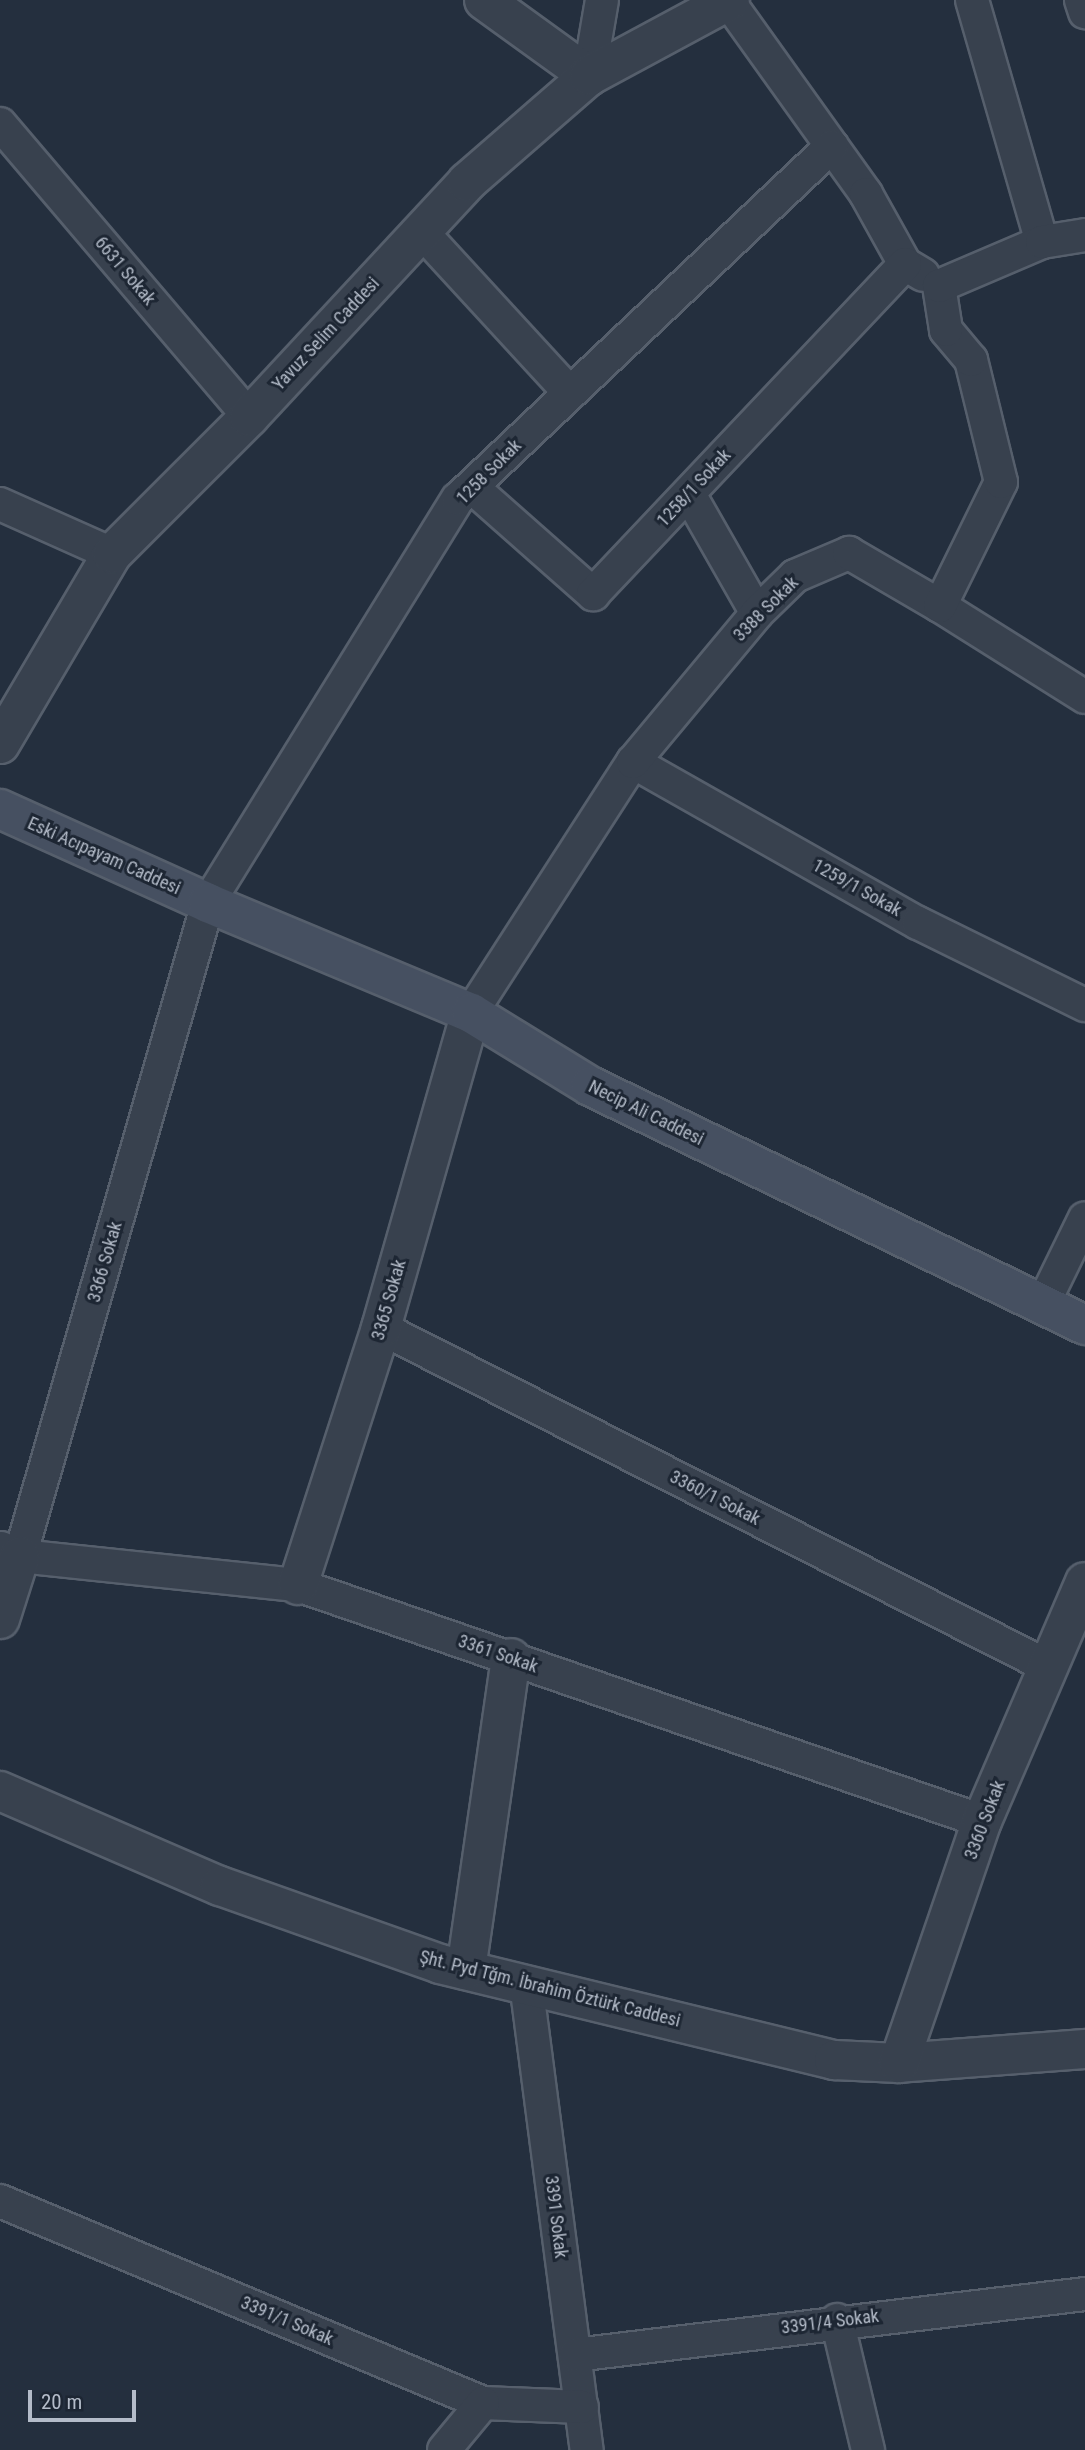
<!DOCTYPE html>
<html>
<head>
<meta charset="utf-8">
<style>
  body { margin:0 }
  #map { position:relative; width:1085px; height:2450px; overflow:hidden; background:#242f3e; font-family:"Roboto Condensed",sans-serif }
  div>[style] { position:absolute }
  .roads { filter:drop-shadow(2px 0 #565f6c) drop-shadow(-2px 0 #565f6c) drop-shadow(0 2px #565f6c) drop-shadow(0 -2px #565f6c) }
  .minor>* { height:32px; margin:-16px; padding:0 16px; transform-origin:16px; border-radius:16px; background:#38414e }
  .tertiary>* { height:38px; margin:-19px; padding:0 19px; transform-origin:19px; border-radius:19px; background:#38414e }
  .secondary>* { height:38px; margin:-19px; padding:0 19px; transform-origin:19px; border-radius:19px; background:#465061 }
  span { translate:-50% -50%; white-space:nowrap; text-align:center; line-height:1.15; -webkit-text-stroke:6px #1d2633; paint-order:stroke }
  .street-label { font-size:18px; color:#b4bcc9 }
  .scale { position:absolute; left:28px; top:2390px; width:108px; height:32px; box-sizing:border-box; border:4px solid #b4bcc9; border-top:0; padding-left:9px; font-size:21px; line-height:24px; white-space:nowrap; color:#b4bcc9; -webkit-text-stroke:5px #1d2633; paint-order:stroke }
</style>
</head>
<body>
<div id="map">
  <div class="roads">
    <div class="minor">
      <div style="left:972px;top:0;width:252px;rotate:73.9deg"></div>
      <div style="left:1081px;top:0;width:13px;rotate:72deg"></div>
      <div style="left:728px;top:1px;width:237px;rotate:54.4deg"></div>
      <div style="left:866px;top:194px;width:80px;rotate:60.9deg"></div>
      <div style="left:905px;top:264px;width:21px;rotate:31deg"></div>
      <div style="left:589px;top:76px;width:77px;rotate:-80.3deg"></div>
      <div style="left:0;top:124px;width:385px;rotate:49.6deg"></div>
      <div style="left:421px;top:231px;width:220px;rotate:47.4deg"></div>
      <div style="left:472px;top:487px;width:162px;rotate:41.5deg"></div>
      <div style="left:593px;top:594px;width:454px;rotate:-46.6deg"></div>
      <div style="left:689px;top:494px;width:137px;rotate:60.3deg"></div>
      <div style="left:0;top:504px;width:123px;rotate:24.1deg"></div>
      <div style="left:940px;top:606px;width:171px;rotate:32.1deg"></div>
      <div style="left:633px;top:762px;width:327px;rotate:29.5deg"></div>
      <div style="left:918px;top:923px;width:186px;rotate:26.2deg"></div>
      <div style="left:471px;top:1013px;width:299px;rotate:-57.2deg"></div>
      <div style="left:633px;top:762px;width:194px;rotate:-50.2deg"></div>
      <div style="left:757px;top:613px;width:53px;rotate:-44.2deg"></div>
      <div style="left:795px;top:576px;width:59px;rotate:-23.1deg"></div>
      <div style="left:849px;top:553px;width:105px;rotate:30.2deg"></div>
      <div style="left:940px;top:606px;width:138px;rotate:-63.8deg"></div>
      <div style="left:1001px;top:482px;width:126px;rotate:-103.8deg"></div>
      <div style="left:971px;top:360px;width:39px;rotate:-130deg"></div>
      <div style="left:946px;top:330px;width:45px;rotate:-99deg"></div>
      <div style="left:939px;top:286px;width:112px;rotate:-23.1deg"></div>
      <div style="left:1042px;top:242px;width:44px;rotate:-9.2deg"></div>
      <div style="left:1044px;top:1302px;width:93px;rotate:-64deg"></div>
      <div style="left:381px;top:1328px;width:749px;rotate:26.91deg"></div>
      <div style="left:1px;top:1548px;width:21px;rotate:23deg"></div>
      <div style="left:20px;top:1556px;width:280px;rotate:6deg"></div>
      <div style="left:298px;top:1585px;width:724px;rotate:19.04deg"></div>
      <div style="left:20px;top:1556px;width:680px;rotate:-73.94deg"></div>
      <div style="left:208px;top:903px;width:475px;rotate:-58.3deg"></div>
      <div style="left:458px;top:499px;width:514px;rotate:-43.35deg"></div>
      <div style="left:526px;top:1983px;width:471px;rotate:82.6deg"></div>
      <div style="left:0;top:2201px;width:524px;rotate:22.7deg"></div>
      <div style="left:483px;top:2403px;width:99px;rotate:2.3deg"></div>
      <div style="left:837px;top:2320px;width:134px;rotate:76.6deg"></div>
      <div style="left:575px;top:2355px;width:514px;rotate:-6.82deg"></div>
      <div style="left:444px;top:2450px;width:61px;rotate:-50.3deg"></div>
    </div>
    <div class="tertiary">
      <div style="left:484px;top:0;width:130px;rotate:35.9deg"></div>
      <div style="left:0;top:744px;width:221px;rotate:-59.5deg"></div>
      <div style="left:112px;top:554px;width:194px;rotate:-45deg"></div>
      <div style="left:249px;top:417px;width:321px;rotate:-47.1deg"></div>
      <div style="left:467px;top:182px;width:162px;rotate:-41deg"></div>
      <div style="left:589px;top:76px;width:160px;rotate:-28.3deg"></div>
      <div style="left:298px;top:1585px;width:270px;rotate:-72.1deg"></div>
      <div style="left:381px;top:1328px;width:328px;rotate:-74.1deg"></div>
      <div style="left:0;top:1619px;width:66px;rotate:-72.4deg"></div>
      <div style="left:0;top:1791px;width:240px;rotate:23.4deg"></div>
      <div style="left:220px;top:1886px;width:233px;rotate:19.5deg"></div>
      <div style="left:440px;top:1964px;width:406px;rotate:13.7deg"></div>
      <div style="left:834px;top:2060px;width:65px;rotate:2.6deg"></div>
      <div style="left:899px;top:2063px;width:187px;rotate:-4.3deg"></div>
      <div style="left:466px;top:1970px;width:315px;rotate:-81.8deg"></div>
      <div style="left:899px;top:2063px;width:256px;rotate:-71.1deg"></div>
      <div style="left:982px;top:1821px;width:260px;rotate:-66.7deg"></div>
    </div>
    <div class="secondary">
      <div style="left:0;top:809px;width:228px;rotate:24.3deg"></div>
      <div style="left:208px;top:903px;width:285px;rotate:22.7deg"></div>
      <div style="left:471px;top:1013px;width:140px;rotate:31.5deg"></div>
      <div style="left:590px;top:1086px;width:550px;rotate:25.77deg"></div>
    </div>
  </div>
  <div class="street-label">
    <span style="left:125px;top:271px;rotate:50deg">6631 Sokak</span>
    <span style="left:326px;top:334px;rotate:-47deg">Yavuz Selim Caddesi</span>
    <span style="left:489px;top:472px;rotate:-45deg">1258 Sokak</span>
    <span style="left:694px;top:488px;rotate:-47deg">1258/1 Sokak</span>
    <span style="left:766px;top:609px;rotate:-45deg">3388 Sokak</span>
    <span style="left:104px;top:856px;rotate:24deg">Eski Acıpayam Caddesi</span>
    <span style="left:857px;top:888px;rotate:29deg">1259/1 Sokak</span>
    <span style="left:646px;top:1113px;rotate:26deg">Necip Ali Caddesi</span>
    <span style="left:105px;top:1262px;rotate:-74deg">3366 Sokak</span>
    <span style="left:389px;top:1300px;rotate:-74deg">3365 Sokak</span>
    <span style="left:715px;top:1498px;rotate:27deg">3360/1 Sokak</span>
    <span style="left:498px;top:1654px;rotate:19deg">3361 Sokak</span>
    <span style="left:985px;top:1820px;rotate:-69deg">3360 Sokak</span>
    <span style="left:550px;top:1989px;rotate:14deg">Şht. Pyd Tğm. İbrahim Öztürk Caddesi</span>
    <span style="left:556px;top:2217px;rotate:83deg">3391 Sokak</span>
    <span style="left:287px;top:2321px;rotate:23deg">3391/1 Sokak</span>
    <span style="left:830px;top:2322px;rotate:-7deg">3391/4 Sokak</span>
  </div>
  <div class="scale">20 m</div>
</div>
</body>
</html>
